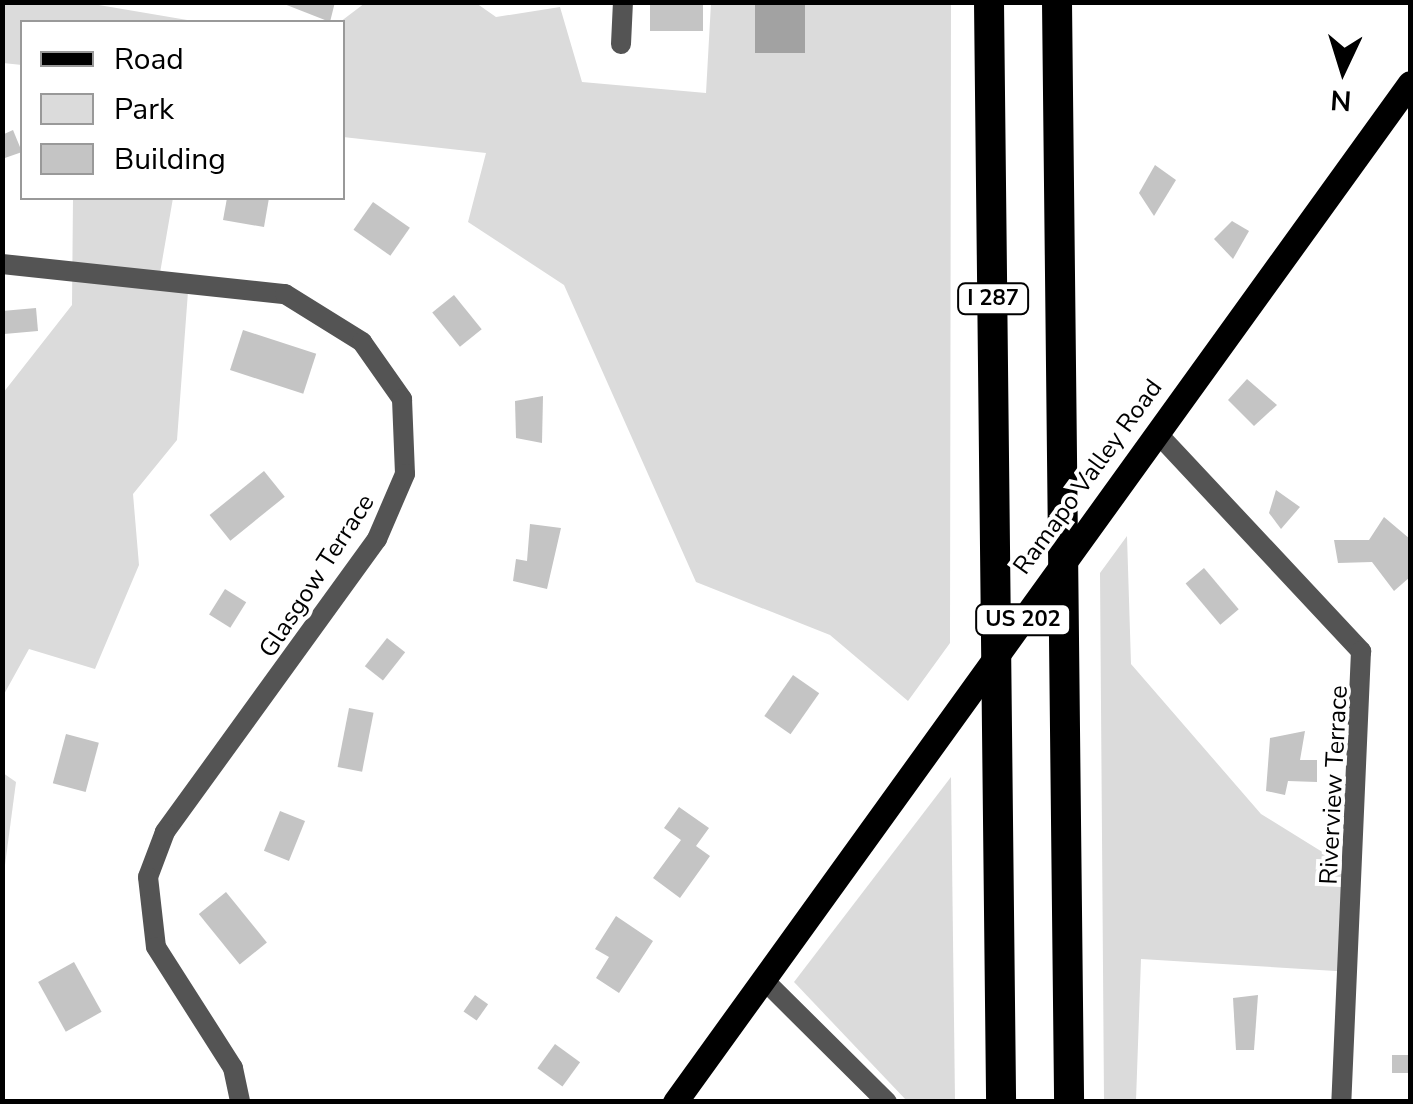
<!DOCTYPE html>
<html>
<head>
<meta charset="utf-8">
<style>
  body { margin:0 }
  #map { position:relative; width:1413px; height:1104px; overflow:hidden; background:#fff; font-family:"Nunito Sans",sans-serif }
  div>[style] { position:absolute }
  .green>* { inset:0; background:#dbdbdb }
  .water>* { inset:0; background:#a2a2a2; transform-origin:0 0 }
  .building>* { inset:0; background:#c4c4c4; transform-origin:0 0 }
  .street>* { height:20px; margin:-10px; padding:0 10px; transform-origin:10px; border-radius:10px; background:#545454 }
  .primary>* { height:25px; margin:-12.5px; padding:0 12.5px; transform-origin:12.5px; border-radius:12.5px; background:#000 }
  .highway>* { height:30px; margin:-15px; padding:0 15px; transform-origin:15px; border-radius:15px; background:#000 }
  span { translate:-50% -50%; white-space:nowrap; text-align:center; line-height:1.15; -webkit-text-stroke:8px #fff; paint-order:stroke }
  .shield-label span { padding:2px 8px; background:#fff; border:2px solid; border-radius:8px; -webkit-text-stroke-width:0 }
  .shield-label { font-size:22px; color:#000; font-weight:700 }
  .street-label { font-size:25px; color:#000 }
  .frame { position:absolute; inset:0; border:5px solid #000; pointer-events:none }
  .legend { position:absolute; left:20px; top:20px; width:325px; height:180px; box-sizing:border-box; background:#fff; border:2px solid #999; margin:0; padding:12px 18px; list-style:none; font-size:30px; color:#000 }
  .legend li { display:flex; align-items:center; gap:20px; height:50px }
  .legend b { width:50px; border:2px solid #999 }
  .north { position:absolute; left:1293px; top:20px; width:100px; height:100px; -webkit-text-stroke:8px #fff; paint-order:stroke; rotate:184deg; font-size:28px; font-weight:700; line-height:40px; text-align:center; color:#000 }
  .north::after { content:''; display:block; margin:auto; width:35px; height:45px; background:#000; clip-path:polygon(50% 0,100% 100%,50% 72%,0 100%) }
</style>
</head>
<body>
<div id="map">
  <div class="green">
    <div style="clip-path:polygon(2px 3px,87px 3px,199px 22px,22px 22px,22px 65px,3px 63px)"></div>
    <div style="clip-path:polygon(365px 3px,476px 3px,496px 17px,560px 7px,582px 82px,706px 93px,711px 3px,951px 3px,950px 643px,908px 701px,830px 635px,696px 582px,564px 285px,468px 222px,486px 153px,343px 137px,340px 22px)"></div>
    <div style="clip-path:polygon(73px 198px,173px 198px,160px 273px,189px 278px,177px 440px,133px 494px,139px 565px,95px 669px,29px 649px,3px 696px,3px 393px,72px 305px)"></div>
    <div style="clip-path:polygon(1127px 536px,1131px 664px,1261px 814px,1353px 871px,1352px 972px,1141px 959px,1136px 1101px,1104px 1101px,1100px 573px)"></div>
    <div style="clip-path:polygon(3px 773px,16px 782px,3px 880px)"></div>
    <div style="clip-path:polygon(951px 777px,955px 1101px,907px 1101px,794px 982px)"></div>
  </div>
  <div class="water">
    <div style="left:755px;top:3px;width:50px;height:50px"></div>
  </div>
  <div class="building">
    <div style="clip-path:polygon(279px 2px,335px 2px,330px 22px)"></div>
    <div style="left:650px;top:2px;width:53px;height:29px"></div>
    <div style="clip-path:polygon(13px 130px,22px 152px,2px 159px,2px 135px)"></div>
    <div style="clip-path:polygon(1155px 165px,1176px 180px,1154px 216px,1139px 193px)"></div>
    <div style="clip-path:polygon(227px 198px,269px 198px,264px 227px,223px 220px)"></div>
    <div style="left:373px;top:202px;width:45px;height:34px;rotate:35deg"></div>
    <div style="clip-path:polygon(1232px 221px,1249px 231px,1233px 259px,1214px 239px)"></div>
    <div style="left:454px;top:295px;width:44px;height:28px;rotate:51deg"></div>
    <div style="left:36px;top:308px;width:23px;height:34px;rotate:85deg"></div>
    <div style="left:243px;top:330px;width:77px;height:42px;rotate:18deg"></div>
    <div style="clip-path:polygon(1247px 379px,1277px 405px,1254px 426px,1228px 400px)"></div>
    <div style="clip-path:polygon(543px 396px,542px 443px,516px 438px,515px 401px)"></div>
    <div style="left:264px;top:471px;width:33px;height:70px;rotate:51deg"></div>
    <div style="clip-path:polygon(1276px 490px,1300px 507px,1281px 529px,1269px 513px)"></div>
    <div style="clip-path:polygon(1384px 517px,1410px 539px,1410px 577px,1394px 591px,1372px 562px,1338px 563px,1334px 540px,1369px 540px)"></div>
    <div style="clip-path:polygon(530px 524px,561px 528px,547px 589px,513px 581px,516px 559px,527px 561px)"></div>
    <div style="left:1204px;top:568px;width:54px;height:24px;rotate:50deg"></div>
    <div style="left:225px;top:589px;width:25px;height:30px;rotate:32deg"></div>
    <div style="left:387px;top:638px;width:23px;height:36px;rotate:38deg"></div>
    <div style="left:793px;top:675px;width:32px;height:50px;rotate:35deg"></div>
    <div style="left:349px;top:708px;width:25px;height:60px;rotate:11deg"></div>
    <div style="clip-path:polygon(1305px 731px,1300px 760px,1317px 760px,1317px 782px,1288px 781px,1285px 795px,1266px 791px,1270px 738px)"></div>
    <div style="left:66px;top:734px;width:34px;height:51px;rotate:15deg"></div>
    <div style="clip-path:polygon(679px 807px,709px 828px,696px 846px,710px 856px,680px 898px,653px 878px,681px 840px,664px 828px)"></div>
    <div style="left:280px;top:811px;width:27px;height:43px;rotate:22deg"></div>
    <div style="left:226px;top:892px;width:65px;height:35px;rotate:51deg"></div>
    <div style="clip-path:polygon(616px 916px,653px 941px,619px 993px,596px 978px,609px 957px,595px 949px)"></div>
    <div style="left:74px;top:962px;width:57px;height:41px;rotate:61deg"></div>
    <div style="left:475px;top:995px;width:16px;height:20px;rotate:35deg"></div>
    <div style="clip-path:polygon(1258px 995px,1254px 1050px,1236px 1050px,1233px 998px)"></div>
    <div style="left:555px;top:1044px;width:31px;height:30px;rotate:36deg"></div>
    <div style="left:1392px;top:1055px;width:18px;height:18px"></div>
  </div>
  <div class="street">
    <div style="left:621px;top:44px;width:42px;rotate:-87.3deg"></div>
    <div style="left:2px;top:264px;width:285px;rotate:6.1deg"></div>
    <div style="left:285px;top:294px;width:91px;rotate:31.9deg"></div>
    <div style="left:362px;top:342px;width:70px;rotate:54.9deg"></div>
    <div style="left:402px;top:399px;width:75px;rotate:87.7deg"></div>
    <div style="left:405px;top:474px;width:71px;rotate:113.3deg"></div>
    <div style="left:377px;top:539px;width:362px;rotate:125.9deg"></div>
    <div style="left:165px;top:832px;width:48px;rotate:110.7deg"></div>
    <div style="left:148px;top:877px;width:70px;rotate:83.5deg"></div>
    <div style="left:156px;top:947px;width:143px;rotate:57.5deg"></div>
    <div style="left:233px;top:1068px;width:35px;rotate:78deg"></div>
    <div style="left:1157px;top:433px;width:299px;rotate:46.9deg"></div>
    <div style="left:1361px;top:651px;width:451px;rotate:92.5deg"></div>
    <div style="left:765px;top:981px;width:172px;rotate:44.8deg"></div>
  </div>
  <div class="primary">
    <div style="left:675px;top:1102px;width:1256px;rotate:-54.2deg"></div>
  </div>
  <div class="highway">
    <div style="left:989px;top:2px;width:1100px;rotate:89.37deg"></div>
    <div style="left:1057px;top:2px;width:1100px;rotate:89.37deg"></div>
  </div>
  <div class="shield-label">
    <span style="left:993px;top:299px">I 287</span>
    <span style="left:1023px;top:620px">US 202</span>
  </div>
  <div class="street-label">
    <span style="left:1088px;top:477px;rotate:-54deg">Ramapo Valley Road</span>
    <span style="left:317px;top:576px;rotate:-57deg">Glasgow Terrace</span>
    <span style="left:1334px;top:785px;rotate:-87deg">Riverview Terrace</span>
  </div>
  <div class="frame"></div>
  <ul class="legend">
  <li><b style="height:12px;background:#000"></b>Road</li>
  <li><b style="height:28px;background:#dbdbdb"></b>Park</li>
  <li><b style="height:28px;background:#c4c4c4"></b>Building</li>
  </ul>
  <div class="north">N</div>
</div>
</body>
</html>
